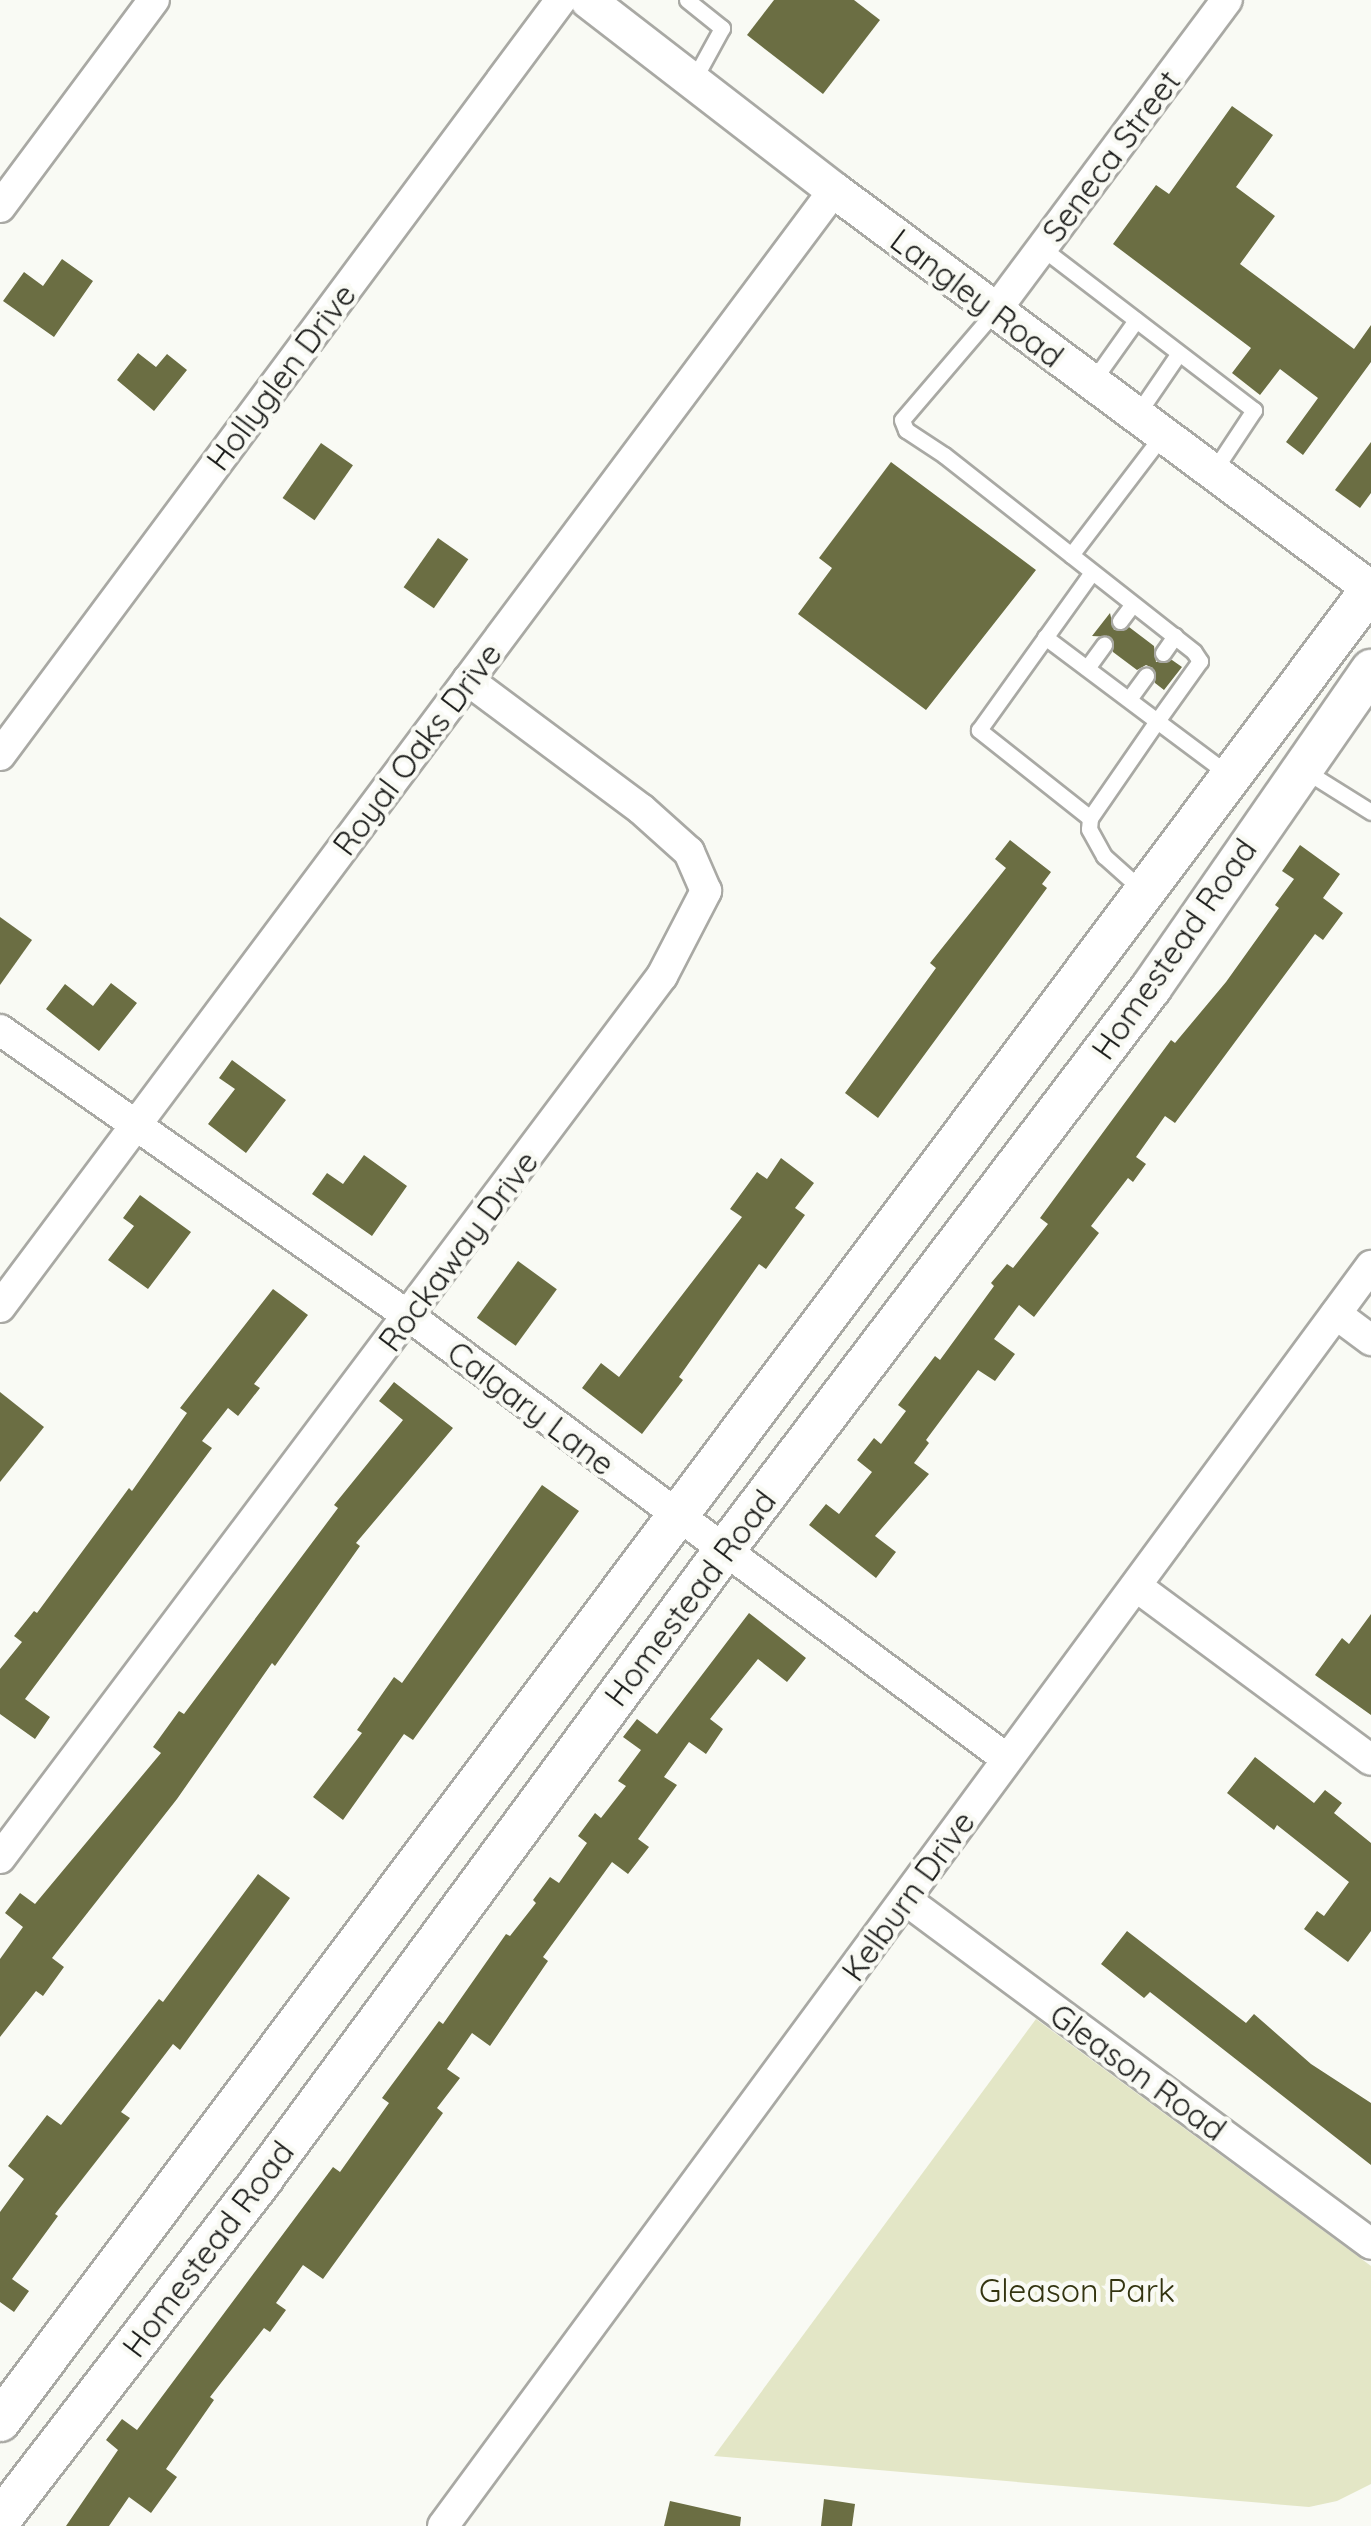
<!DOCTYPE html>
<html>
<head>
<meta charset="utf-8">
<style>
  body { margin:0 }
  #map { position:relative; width:1371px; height:2526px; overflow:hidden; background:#f9faf4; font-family:Quicksand,sans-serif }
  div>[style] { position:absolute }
  .green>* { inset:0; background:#e3e6c6 }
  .building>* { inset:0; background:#6b6e43; transform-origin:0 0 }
  .roads { filter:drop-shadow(2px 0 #a9a9a4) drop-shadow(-2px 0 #a9a9a4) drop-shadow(0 2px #a9a9a4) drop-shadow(0 -2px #a9a9a4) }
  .service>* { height:15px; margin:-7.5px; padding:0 7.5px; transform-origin:7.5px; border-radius:7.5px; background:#fff }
  .minor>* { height:30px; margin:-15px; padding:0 15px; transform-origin:15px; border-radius:15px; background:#fff }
  .tertiary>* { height:35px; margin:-17.5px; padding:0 17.5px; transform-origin:17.5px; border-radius:17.5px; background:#fff }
  .secondary>* { height:40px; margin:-20px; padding:0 20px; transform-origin:20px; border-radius:20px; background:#fff }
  span { translate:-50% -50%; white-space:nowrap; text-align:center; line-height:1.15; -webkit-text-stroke:9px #f9faf4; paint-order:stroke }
  .street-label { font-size:32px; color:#1d1e1c }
  .park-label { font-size:32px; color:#333410 }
</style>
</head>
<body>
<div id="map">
  <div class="green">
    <div style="clip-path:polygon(1036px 2019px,1371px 2266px,1371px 2484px,1337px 2501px,1309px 2507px,714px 2456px)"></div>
  </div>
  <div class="building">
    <div style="clip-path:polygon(774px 0,854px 0,880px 20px,823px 94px,747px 35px)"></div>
    <div style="clip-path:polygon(1232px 106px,1273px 135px,1236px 187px,1275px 216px,1240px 264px,1354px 349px,1371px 325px,1371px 362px,1303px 455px,1286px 442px,1318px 398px,1280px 369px,1260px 395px,1232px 373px,1251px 348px,1113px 244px,1156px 185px,1169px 194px)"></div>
    <div style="clip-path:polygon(62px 259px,93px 281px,54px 337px,3px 301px,24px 272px,43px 286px)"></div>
    <div style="clip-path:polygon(138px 353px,156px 367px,167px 354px,187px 370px,154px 411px,117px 380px)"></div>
    <div style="clip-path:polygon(1371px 442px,1371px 493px,1360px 508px,1335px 490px)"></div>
    <div style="left:321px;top:443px;width:39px;height:67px;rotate:35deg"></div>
    <div style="clip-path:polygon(891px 462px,1036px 570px,926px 710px,798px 614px,832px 568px,819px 558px)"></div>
    <div style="left:438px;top:538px;width:37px;height:60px;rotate:35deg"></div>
    <div style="clip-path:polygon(1110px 613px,1114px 630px,1129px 627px,1154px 646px,1156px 662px,1172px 660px,1182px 667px,1164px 690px,1155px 683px,1153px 668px,1146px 665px,1137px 670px,1113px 652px,1111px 637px,1092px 636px)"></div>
    <div style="clip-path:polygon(1010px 840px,1051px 872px,1042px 884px,1047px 888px,878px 1118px,845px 1093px,936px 968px,930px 963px,1006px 868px,995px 859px)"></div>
    <div style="clip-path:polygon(1300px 845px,1340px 874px,1323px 898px,1343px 913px,1323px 940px,1315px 934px,1175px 1123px,1165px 1116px,1136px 1157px,1146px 1164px,1133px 1182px,1128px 1178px,1091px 1226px,1099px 1233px,1034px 1317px,1019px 1305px,994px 1339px,1015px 1354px,995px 1381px,978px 1370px,926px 1440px,929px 1443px,914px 1463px,929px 1474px,875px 1536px,896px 1552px,876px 1578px,809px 1525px,826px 1504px,839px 1514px,872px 1472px,857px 1460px,874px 1438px,881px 1444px,906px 1411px,898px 1405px,935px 1356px,940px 1360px,994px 1286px,991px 1283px,1007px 1264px,1013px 1268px,1048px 1224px,1040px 1218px,1171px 1040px,1175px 1043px,1226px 982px,1279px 908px,1275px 905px,1294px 879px,1282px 871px)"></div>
    <div style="clip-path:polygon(0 917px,32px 940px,0 985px)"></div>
    <div style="clip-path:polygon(111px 983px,137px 1003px,99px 1051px,46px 1009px,65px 984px,93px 1006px)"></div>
    <div style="clip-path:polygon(232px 1060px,286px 1100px,246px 1153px,208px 1124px,235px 1089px,219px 1078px)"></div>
    <div style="clip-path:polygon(364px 1155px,407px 1186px,372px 1236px,312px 1194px,327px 1173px,343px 1184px)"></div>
    <div style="clip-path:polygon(781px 1158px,814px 1183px,795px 1208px,805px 1215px,766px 1269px,759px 1264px,679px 1377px,683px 1380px,642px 1434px,582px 1388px,601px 1363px,619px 1377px,742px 1217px,730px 1209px,757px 1172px,767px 1179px)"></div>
    <div style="clip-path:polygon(140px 1195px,191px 1232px,148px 1289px,108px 1260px,134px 1226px,123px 1218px)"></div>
    <div style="left:518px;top:1261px;width:48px;height:70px;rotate:36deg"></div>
    <div style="clip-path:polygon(273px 1289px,308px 1315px,254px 1384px,260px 1388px,238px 1416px,228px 1408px,202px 1441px,212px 1448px,25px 1699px,50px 1717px,35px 1739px,0 1714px,0 1669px,22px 1642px,14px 1636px,34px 1611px,37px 1613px,129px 1488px,132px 1491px,187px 1413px,180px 1408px)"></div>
    <div style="clip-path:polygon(394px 1382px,453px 1428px,356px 1543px,360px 1546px,275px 1666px,272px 1663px,177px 1799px,52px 1958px,64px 1967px,43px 1996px,36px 1991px,0 2037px,0 1959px,23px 1927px,5px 1913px,20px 1893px,35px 1904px,161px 1753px,153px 1747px,179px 1711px,184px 1714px,338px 1508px,334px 1505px,403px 1420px,379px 1401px)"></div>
    <div style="clip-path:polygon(0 1392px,44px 1427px,0 1482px)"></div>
    <div style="clip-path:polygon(542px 1485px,579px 1511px,413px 1740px,404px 1734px,343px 1820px,313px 1797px,362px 1733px,357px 1730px,394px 1677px,402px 1683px)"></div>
    <div style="clip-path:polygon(749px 1613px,806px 1658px,787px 1682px,758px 1659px,710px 1719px,723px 1729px,706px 1754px,689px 1742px,664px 1777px,677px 1785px,638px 1839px,649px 1847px,628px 1874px,612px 1862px,543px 1957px,548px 1961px,490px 2046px,472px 2033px,447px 2069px,460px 2078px,437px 2108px,443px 2113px,323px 2279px,303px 2265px,276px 2303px,286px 2310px,270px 2332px,264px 2328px,210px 2397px,214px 2400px,166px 2469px,177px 2477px,151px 2513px,129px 2497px,109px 2526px,66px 2526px,118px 2450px,106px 2440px,122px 2419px,137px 2430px,333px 2167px,340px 2172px,389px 2103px,382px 2098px,439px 2021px,443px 2024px,506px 1934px,510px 1936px,536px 1903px,533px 1900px,550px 1877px,559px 1883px,587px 1843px,578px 1836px,595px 1813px,601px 1818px,626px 1786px,618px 1781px,641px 1750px,623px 1737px,637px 1719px,657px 1734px)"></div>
    <div style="clip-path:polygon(1371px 1614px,1371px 1715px,1315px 1675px,1342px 1638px,1349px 1644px)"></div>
    <div style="clip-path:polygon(1255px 1757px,1314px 1803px,1325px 1790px,1342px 1803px,1334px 1813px,1371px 1843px,1371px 1931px,1348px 1962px,1304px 1929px,1317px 1911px,1324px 1916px,1349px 1882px,1277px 1825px,1274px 1830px,1227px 1793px)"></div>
    <div style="clip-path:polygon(258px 1874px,290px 1898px,180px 2050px,173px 2044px,121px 2112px,130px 2118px,55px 2214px,58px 2216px,12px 2279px,29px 2291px,14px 2312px,0 2302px,0 2212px,24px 2179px,8px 2166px,47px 2115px,61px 2125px,159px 1999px,163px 2002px)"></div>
    <div style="clip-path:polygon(1127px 1931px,1246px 2023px,1254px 2014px,1311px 2064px,1371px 2103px,1371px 2165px,1150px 1992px,1144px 1998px,1101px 1964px)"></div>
    <div style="clip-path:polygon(824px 2499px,855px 2504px,852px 2526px,821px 2526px)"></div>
    <div style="clip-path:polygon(670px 2501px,741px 2517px,740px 2526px,664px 2526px)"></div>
  </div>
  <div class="roads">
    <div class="service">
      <div style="left:687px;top:0;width:45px;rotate:38.7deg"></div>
      <div style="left:722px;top:28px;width:60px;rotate:118.7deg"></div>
      <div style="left:1042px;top:248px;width:267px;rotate:37.4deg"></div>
      <div style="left:1254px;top:410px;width:74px;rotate:123.5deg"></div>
      <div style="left:995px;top:311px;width:143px;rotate:130.5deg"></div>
      <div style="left:902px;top:420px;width:11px;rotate:68deg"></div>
      <div style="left:906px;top:430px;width:45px;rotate:33.3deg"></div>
      <div style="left:944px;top:455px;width:318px;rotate:38.2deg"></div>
      <div style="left:1194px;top:652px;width:11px;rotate:56deg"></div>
      <div style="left:1200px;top:661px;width:74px;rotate:125.6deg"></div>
      <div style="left:1157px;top:721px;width:89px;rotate:36.7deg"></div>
      <div style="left:1092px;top:382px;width:76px;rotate:-54.6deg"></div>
      <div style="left:1136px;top:416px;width:76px;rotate:-55.7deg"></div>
      <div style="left:1071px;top:555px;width:148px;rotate:-52.7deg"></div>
      <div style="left:1120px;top:621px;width:21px;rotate:-53deg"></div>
      <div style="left:1045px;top:637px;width:140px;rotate:36.9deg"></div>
      <div style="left:1157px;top:721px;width:118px;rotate:124.6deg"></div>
      <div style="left:1090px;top:818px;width:11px;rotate:95deg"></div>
      <div style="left:1089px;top:829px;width:31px;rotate:61deg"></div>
      <div style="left:1104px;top:856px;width:51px;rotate:41.8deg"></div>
      <div style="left:1163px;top:653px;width:21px;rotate:-55deg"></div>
      <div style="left:1087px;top:668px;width:29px;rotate:-54deg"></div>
      <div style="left:1129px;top:699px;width:29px;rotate:-54deg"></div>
      <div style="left:1304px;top:770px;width:79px;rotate:32.1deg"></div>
      <div style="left:1090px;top:818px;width:142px;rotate:-141.6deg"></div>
      <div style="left:979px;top:730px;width:194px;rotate:-54.4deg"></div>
    </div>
    <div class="minor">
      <div style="left:0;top:207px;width:258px;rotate:-53.4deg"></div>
      <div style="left:995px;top:311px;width:388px;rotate:-53.3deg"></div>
      <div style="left:0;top:755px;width:941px;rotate:-53.39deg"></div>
      <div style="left:0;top:1030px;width:499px;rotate:35deg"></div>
      <div style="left:409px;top:1316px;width:744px;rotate:36.53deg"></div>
      <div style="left:0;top:1307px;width:1394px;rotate:-53.25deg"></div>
      <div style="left:1336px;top:1314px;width:44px;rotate:36.6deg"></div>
      <div style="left:1136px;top:1586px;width:292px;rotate:36.5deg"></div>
      <div style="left:0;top:1858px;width:1103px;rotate:-53.11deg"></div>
      <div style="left:662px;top:976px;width:96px;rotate:-62.6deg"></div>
      <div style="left:706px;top:891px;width:43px;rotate:-113.6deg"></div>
      <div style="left:689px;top:852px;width:64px;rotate:-138.1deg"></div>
      <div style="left:641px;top:809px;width:216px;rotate:-143.3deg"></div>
      <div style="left:906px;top:1900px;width:578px;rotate:36.49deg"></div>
      <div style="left:443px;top:2526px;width:1565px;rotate:-53.63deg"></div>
    </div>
    <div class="tertiary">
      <div style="left:588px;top:0;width:311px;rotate:37.7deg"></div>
      <div style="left:834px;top:190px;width:669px;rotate:36.61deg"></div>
    </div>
    <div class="secondary">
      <div style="left:0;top:2421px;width:2288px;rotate:-53.19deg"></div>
      <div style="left:0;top:2520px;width:431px;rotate:-52.4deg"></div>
      <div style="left:263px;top:2178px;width:777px;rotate:-53.69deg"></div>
      <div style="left:723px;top:1552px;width:708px;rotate:-52.81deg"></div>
      <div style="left:1151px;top:988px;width:387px;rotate:-55.3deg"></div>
    </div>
  </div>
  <div class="street-label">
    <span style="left:1111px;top:156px;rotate:-53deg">Seneca Street</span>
    <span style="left:977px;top:298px;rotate:37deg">Langley Road</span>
    <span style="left:281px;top:377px;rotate:-53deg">Hollyglen Drive</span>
    <span style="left:417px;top:749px;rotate:-53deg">Royal Oaks Drive</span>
    <span style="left:1174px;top:949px;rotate:-55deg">Homestead Road</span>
    <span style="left:458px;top:1251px;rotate:-53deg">Rockaway Drive</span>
    <span style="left:531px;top:1408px;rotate:37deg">Calgary Lane</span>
    <span style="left:690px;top:1598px;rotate:-53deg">Homestead Road</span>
    <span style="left:908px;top:1896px;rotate:-54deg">Kelburn Drive</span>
    <span style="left:1138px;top:2072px;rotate:36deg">Gleason Road</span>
    <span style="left:208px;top:2249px;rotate:-53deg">Homestead Road</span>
  </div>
  <div class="park-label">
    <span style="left:1077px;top:2290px">Gleason Park</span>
  </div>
</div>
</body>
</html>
